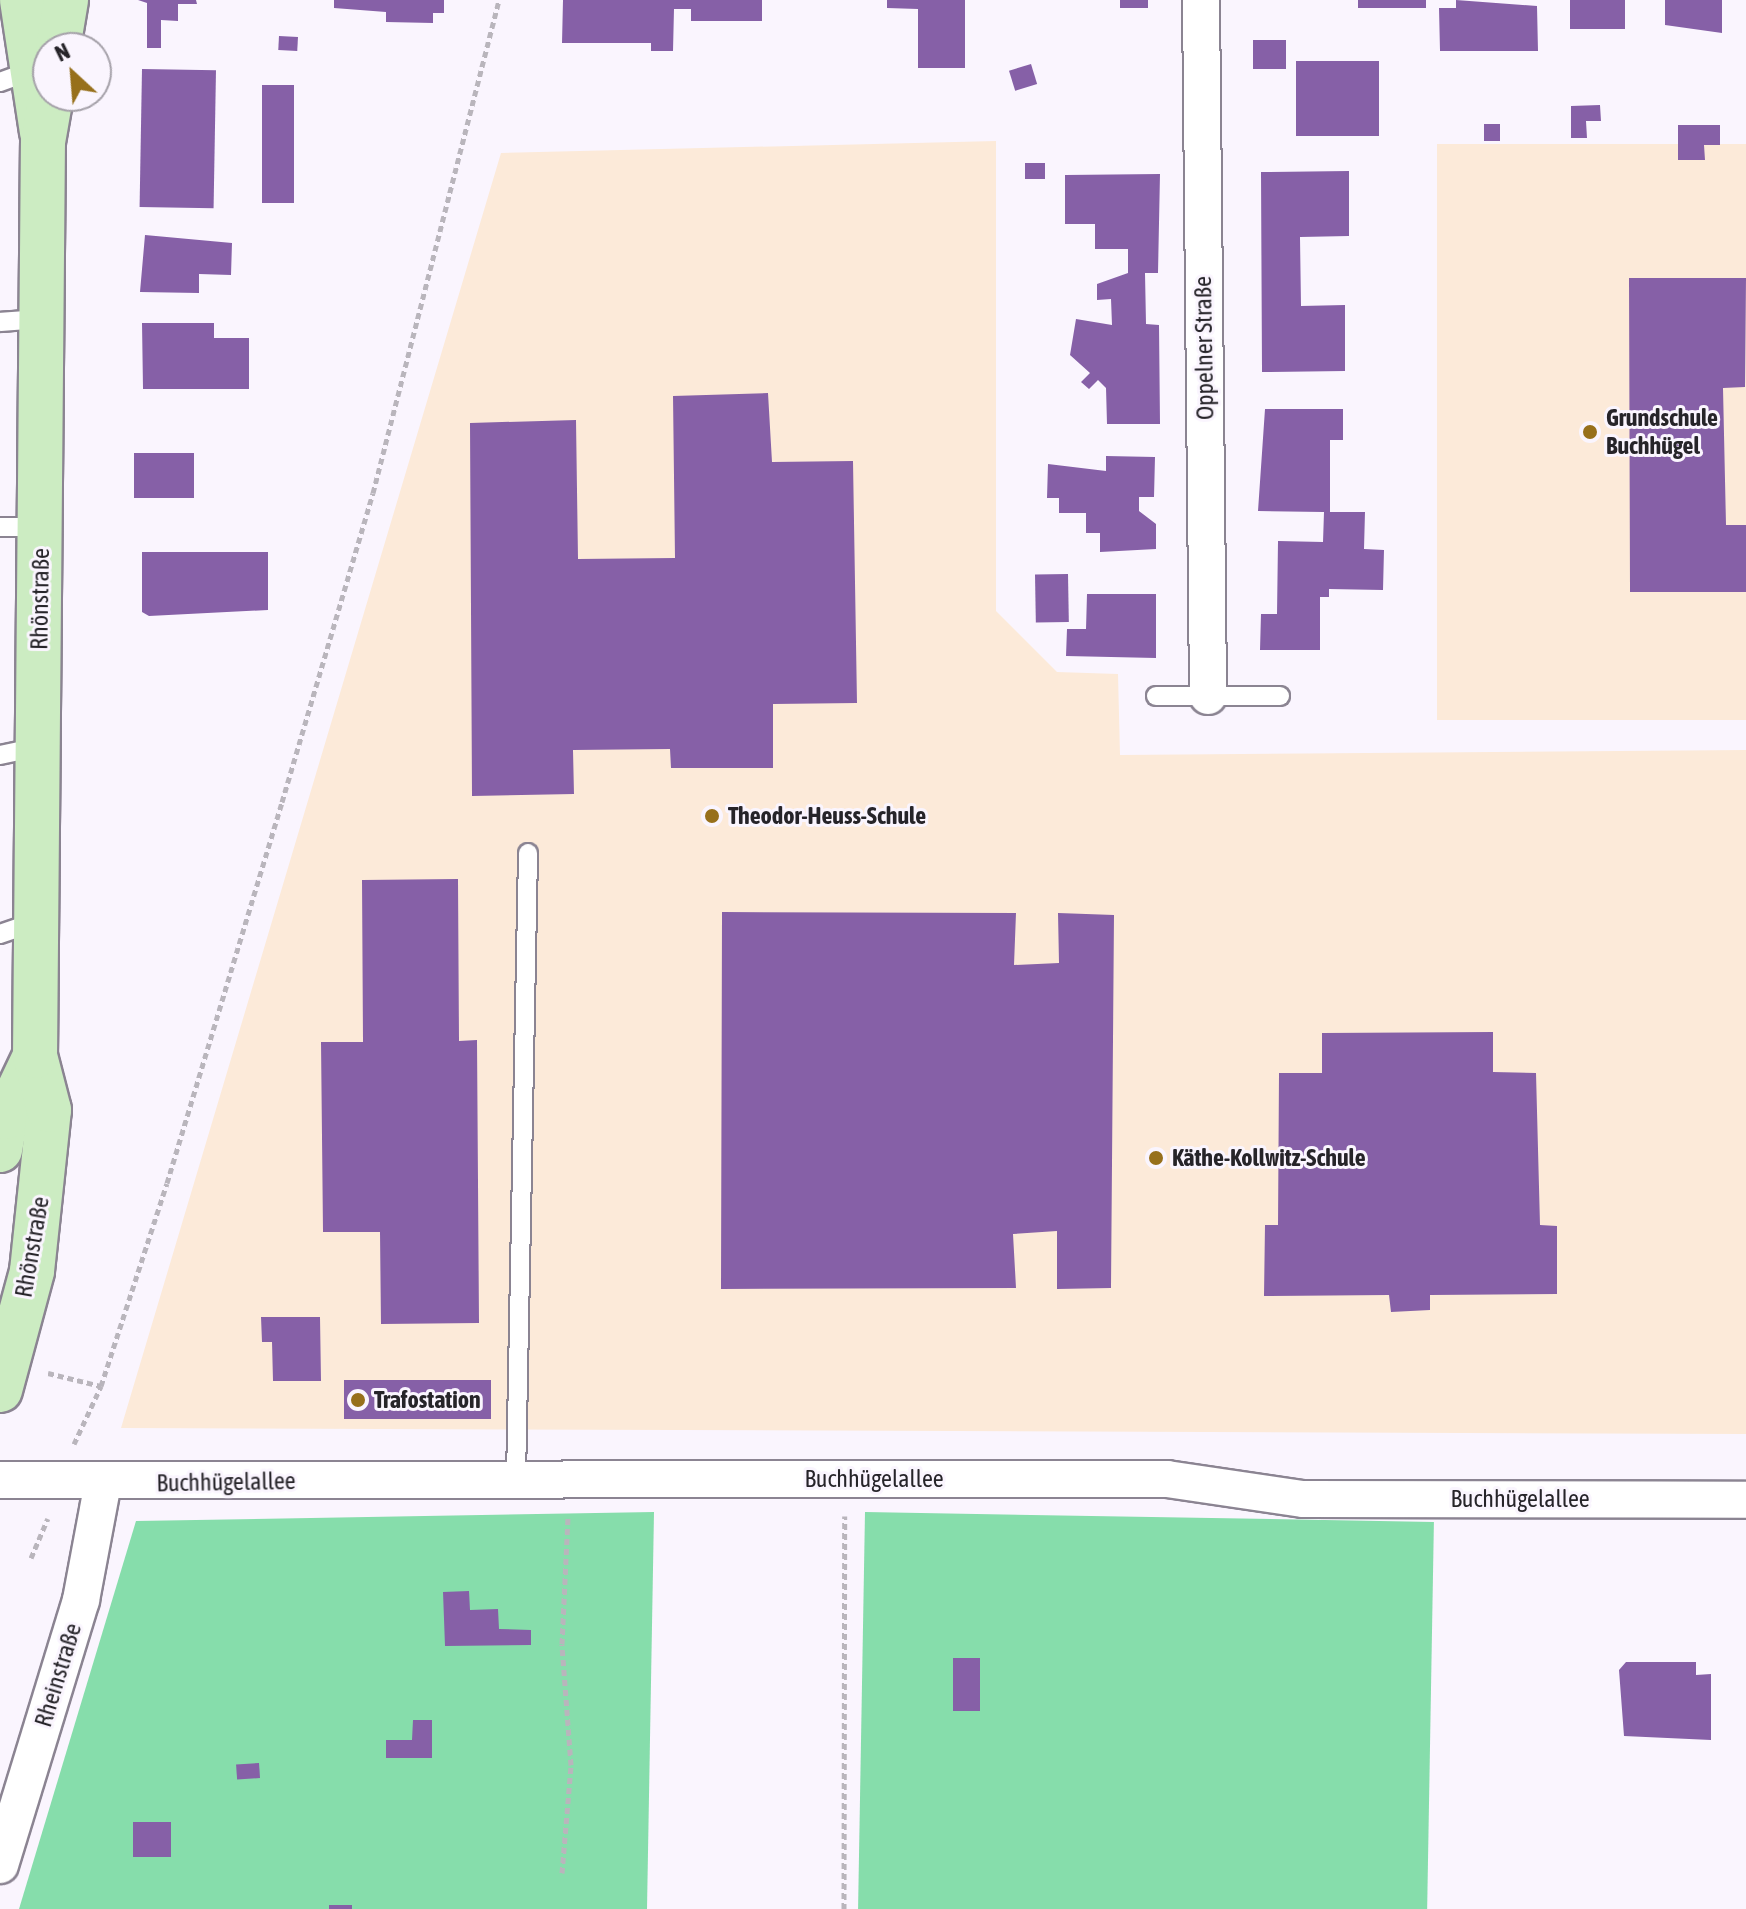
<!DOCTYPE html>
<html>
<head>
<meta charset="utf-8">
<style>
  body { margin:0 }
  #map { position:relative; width:1746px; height:1909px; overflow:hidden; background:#faf5fe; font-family:"Asap Condensed",sans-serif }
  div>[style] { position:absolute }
  .education>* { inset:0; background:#fcead9; transform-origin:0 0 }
  .green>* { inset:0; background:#86ddab; transform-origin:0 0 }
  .building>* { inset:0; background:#8660a7; transform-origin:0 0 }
  .path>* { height:5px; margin-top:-2.5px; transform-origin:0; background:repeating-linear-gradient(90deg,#b9b5bc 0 6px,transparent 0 10px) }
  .roads { filter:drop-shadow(2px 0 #8b8492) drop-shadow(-2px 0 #8b8492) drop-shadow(0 2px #8b8492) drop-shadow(0 -2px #8b8492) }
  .lane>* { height:18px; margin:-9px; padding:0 9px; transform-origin:9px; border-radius:9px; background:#fff }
  .street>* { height:36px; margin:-18px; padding:0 18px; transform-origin:18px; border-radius:18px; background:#fff }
  .primary>* { height:44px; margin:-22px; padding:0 22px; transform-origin:22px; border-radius:22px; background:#ccecc2 }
  .dots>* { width:22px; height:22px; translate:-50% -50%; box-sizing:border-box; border:4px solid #faf5fe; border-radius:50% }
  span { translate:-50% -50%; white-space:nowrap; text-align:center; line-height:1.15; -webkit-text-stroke:6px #faf5fe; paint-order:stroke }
  .street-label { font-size:24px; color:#262429 }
  .poi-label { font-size:24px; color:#262429; font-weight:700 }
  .left { translate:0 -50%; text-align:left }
  .north { position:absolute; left:32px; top:32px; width:80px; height:80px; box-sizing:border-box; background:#faf5fe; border:2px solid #a5a1a9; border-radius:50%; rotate:334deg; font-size:22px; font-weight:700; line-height:32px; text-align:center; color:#262429 }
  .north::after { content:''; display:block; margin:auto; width:28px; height:36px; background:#97701b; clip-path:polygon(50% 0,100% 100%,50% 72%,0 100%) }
</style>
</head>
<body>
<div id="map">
  <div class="education">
    <div style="clip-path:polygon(996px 141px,996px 611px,1057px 672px,1118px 674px,1120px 755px,1746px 750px,1746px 1434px,121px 1428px,501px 153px)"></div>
    <div style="left:1437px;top:144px;width:309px;height:576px"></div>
  </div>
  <div class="green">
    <div style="clip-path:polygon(654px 1512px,647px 1909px,19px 1909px,136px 1521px)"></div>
    <div style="left:865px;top:1512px;width:569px;height:397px;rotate:1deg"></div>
  </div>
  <div class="building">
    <div style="clip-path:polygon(138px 0,196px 0,197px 4px,178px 4px,178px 21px,161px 20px,161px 48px,147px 48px,147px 3px)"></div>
    <div style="clip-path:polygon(334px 0,444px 0,444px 13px,433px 13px,433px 23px,386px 22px,386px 12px,334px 8px)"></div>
    <div style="clip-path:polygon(563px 0,762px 0,762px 21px,691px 21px,691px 9px,674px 9px,673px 51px,651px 51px,651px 43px,562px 43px)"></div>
    <div style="clip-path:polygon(887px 0,965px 0,965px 68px,918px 68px,918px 9px,887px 8px)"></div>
    <div style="left:1120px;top:0;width:28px;height:8px"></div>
    <div style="left:1358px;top:0;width:68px;height:8px"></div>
    <div style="clip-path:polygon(1456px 0,1537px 6px,1538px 51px,1440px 51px,1439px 8px,1456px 8px)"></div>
    <div style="left:1570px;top:0;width:55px;height:29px"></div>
    <div style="clip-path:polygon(1665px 0,1722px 0,1722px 33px,1665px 25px)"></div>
    <div style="left:279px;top:36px;width:19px;height:14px;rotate:3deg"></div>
    <div style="left:1286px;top:40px;width:29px;height:33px;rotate:90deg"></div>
    <div style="left:1296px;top:61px;width:83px;height:75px"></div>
    <div style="left:1031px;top:64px;width:21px;height:23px;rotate:73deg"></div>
    <div style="left:142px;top:69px;width:74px;height:138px;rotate:1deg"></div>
    <div style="left:262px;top:85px;width:32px;height:118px"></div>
    <div style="clip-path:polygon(1600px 105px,1601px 121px,1586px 121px,1587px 138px,1571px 138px,1571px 106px)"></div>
    <div style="left:1484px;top:124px;width:16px;height:17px"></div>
    <div style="clip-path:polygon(1678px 125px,1720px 125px,1720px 145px,1704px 145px,1705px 160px,1678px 160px)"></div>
    <div style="left:1025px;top:163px;width:20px;height:16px"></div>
    <div style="clip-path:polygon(1349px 171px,1349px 236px,1300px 237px,1301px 306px,1345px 305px,1345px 371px,1262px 372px,1261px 172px)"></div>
    <div style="clip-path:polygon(1160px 174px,1158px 273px,1145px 273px,1146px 324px,1159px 325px,1160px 424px,1107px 424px,1106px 388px,1098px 380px,1089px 389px,1081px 382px,1090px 373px,1070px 355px,1076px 319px,1112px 325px,1111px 299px,1097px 300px,1097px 284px,1128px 273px,1128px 249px,1095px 249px,1095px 224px,1065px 224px,1065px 175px)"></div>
    <div style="clip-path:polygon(145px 235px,232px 243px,231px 275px,199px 274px,199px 293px,140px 292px)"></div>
    <div style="clip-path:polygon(1629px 278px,1746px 278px,1745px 387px,1723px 388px,1726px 525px,1746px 525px,1746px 592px,1630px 592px)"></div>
    <div style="clip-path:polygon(142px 323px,214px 323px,214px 338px,249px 338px,249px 389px,143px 389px)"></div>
    <div style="clip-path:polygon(768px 393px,772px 462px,853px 461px,857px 703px,773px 704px,773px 768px,671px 768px,670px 749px,573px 750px,574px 794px,472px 796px,470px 423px,576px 420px,578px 559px,675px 558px,673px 396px)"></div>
    <div style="clip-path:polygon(1265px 409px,1343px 409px,1343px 440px,1330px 440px,1330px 512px,1365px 512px,1364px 549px,1384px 550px,1383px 590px,1329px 589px,1329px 597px,1320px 597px,1320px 650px,1260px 650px,1261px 614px,1277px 614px,1278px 541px,1323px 542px,1324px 512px,1258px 511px)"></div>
    <div style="left:194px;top:453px;width:45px;height:60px;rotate:90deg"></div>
    <div style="clip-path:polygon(1106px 456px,1155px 457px,1154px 497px,1139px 497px,1139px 511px,1156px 524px,1156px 549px,1100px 552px,1100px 533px,1086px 533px,1086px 513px,1059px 513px,1059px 498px,1047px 498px,1048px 464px,1106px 471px)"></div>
    <div style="clip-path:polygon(142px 552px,268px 552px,268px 610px,149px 616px,142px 612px)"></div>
    <div style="left:1068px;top:574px;width:48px;height:33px;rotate:89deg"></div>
    <div style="clip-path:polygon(1087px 594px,1156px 594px,1156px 658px,1066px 656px,1067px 629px,1086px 629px)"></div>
    <div style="clip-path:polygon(458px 879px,459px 1041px,477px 1040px,479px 1323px,381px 1324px,380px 1232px,323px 1232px,321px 1042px,363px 1042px,362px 880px)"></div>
    <div style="clip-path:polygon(722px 912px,1016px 913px,1014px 965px,1059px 963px,1058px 913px,1114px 915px,1111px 1288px,1057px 1289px,1057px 1231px,1013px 1234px,1016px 1288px,721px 1289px)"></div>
    <div style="clip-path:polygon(1493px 1032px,1493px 1072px,1536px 1073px,1540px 1225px,1557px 1226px,1557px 1294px,1430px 1295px,1430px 1310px,1391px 1312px,1389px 1295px,1264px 1296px,1265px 1225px,1278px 1225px,1279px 1073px,1322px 1073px,1322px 1033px)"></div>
    <div style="clip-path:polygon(261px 1317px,320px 1317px,321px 1381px,273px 1381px,272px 1342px,262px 1342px)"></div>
    <div style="left:344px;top:1380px;width:147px;height:39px"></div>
    <div style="clip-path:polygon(469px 1591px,470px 1610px,498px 1609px,499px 1629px,531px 1630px,531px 1645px,445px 1646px,443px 1592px)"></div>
    <div style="left:953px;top:1658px;width:27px;height:53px"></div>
    <div style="clip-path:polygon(1626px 1662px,1696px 1662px,1696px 1675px,1711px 1674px,1711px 1740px,1624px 1736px,1619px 1670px)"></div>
    <div style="clip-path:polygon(413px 1720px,432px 1720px,432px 1758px,386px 1758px,386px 1740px,412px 1740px)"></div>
    <div style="left:259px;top:1763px;width:15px;height:23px;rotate:86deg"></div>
    <div style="left:171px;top:1822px;width:35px;height:38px;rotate:90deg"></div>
    <div style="left:329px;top:1905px;width:23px;height:4px"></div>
  </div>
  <div class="path">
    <div style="left:48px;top:1373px;width:55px;rotate:13.8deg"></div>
    <div style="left:74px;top:1444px;width:64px;rotate:-65deg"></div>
    <div style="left:101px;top:1386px;width:213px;rotate:-72deg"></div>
    <div style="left:167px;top:1183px;width:398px;rotate:-73.2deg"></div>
    <div style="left:282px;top:802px;width:322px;rotate:-73.6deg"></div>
    <div style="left:373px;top:493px;width:509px;rotate:-75.66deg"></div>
    <div style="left:31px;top:1558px;width:43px;rotate:-67deg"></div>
    <div style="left:562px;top:1873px;width:108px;rotate:-85.2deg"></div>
    <div style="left:571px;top:1765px;width:121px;rotate:-94.3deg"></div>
    <div style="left:562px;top:1644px;width:129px;rotate:-87.3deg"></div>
    <div style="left:844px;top:1909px;width:393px;rotate:-89.9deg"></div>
  </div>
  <div class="roads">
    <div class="lane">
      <div style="left:0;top:82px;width:33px;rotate:-20deg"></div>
      <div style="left:0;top:322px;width:41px;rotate:-4.2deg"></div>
      <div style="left:0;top:527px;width:40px"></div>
      <div style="left:1156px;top:696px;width:124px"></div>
      <div style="left:0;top:755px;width:40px;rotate:-12deg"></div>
      <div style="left:0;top:934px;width:37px;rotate:-19deg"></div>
      <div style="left:516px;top:1479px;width:626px;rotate:-88.9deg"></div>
    </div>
    <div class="street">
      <div style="left:1201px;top:0;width:696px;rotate:89.42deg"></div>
      <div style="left:0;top:1480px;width:1167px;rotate:-0.05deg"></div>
      <div style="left:1167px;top:1479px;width:137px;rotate:8.4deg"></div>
      <div style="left:1303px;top:1499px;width:443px;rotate:0.1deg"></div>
      <div style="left:0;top:1865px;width:277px;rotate:-73deg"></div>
      <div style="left:81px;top:1600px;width:119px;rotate:-79.4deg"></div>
    </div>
    <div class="primary">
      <div style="left:22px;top:0;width:134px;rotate:81.4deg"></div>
      <div style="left:58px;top:48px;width:49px;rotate:-80.5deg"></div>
      <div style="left:0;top:1150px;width:34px;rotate:-80deg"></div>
      <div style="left:6px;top:1117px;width:68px;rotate:-64.6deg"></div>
      <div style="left:0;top:1390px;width:123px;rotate:-74.9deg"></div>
      <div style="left:32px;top:1271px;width:162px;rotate:-84deg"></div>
      <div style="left:49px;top:1110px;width:56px;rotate:-104.5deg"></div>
      <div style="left:35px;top:1056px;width:914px;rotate:-89.5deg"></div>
      <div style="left:43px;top:142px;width:47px;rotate:-80.1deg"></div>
    </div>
  </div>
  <div class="dots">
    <div style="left:1590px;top:432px;background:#97701b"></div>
    <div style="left:712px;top:816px;background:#97701b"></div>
    <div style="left:1156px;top:1158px;background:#97701b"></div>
    <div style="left:358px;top:1400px;background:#97701b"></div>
  </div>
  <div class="street-label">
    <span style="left:1204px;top:348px;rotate:-91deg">Oppelner Straße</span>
    <span style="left:40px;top:599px;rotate:-89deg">Rhönstraße</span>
    <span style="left:32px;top:1247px;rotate:-80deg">Rhönstraße</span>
    <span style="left:874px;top:1479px">Buchhügelallee</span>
    <span style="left:226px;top:1482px;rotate:-1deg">Buchhügelallee</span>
    <span style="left:1520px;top:1499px">Buchhügelallee</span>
    <span style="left:58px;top:1675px;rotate:-73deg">Rheinstraße</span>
  </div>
  <div class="poi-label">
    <span class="left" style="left:1606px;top:432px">Grundschule<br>Buchhügel</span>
    <span class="left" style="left:728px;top:816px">Theodor-Heuss-Schule</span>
    <span class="left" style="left:1172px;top:1158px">Käthe-Kollwitz-Schule</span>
    <span class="left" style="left:374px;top:1400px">Trafostation</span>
  </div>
  <div class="north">N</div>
</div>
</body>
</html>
